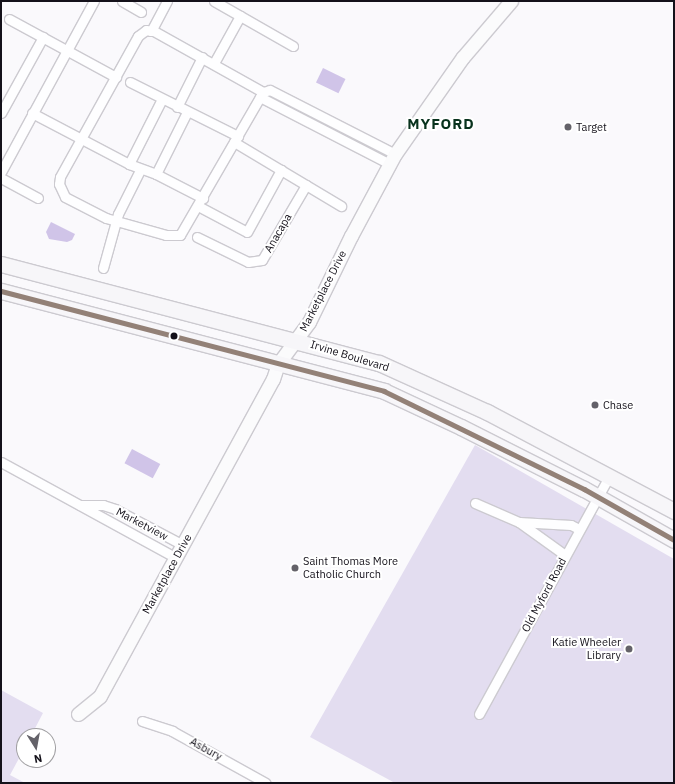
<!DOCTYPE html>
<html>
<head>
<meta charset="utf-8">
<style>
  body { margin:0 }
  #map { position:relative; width:675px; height:784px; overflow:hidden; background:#faf9fc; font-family:"IBM Plex Sans",sans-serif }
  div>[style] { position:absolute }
  .green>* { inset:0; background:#e3ddf0 }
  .water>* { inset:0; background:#d0c4e8; transform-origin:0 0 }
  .roads { filter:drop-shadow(1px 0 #cccad0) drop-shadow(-1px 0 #cccad0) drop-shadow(0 1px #cccad0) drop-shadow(0 -1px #cccad0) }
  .street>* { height:9px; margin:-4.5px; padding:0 4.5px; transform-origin:4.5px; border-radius:4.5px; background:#fefeff }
  .secondary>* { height:13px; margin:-6.5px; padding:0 6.5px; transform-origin:6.5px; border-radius:6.5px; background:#fbfbfc }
  .primary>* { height:15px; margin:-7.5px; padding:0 7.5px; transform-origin:7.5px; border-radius:7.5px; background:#f7f6f9 }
  .bus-1>* { height:5px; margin:-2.5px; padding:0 2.5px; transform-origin:2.5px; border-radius:2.5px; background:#938177 }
  .dots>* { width:11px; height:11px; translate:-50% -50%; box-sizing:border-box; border:2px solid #fff; border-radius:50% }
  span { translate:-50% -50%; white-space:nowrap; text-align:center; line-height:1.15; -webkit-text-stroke:4px #fff; paint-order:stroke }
  .poi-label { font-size:11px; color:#14111a }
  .left { translate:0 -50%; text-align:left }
  .right { translate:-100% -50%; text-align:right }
  .street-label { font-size:11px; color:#14111a }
  .district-label { font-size:15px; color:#08321d; font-weight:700; letter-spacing:1px }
  .frame { position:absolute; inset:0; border:2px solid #14111a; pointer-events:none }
  .north { position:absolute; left:16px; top:728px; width:40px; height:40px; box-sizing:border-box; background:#fff; border:1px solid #a1a0a3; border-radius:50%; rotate:169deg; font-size:11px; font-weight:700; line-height:16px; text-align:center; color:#14111a }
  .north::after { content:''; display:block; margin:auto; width:14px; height:18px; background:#646269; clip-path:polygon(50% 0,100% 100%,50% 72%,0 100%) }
</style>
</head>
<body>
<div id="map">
  <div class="green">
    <div style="clip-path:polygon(475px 445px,674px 559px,674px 783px,395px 783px,310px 737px)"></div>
    <div style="clip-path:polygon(1px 690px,43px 713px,31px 736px,24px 736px,24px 749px,10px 775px,25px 783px,1px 783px)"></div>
  </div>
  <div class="water">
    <div style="left:323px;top:68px;width:25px;height:16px;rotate:26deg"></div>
    <div style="clip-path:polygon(51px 222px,75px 234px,72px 240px,67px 242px,49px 239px,46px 232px)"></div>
    <div style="left:132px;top:449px;width:32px;height:16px;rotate:28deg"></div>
  </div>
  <div class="roads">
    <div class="street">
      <div style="left:122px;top:1px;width:22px;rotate:30deg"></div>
      <div style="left:167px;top:1px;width:34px;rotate:118deg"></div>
      <div style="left:151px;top:31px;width:5px;rotate:-169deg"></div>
      <div style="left:146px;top:30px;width:10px;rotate:143deg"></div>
      <div style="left:138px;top:36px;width:161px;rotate:119deg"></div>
      <div style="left:60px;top:177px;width:7px;rotate:98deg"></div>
      <div style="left:59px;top:184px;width:14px;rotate:65deg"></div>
      <div style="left:65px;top:197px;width:46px;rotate:27.1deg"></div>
      <div style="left:106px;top:218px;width:62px;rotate:15.8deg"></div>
      <div style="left:166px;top:235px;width:14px"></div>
      <div style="left:180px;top:235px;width:165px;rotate:-59.9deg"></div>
      <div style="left:263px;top:92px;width:7px;rotate:-16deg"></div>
      <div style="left:270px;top:90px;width:140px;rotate:27.1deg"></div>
      <div style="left:214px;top:1px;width:91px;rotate:29.7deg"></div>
      <div style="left:9px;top:19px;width:122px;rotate:28.5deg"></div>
      <div style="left:152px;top:30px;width:127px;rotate:29.2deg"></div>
      <div style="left:214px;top:63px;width:54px;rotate:-61deg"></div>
      <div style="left:130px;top:82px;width:121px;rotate:26.6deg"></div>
      <div style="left:260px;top:97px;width:146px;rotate:27.3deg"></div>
      <div style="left:177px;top:107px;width:56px;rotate:-63.4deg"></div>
      <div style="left:1px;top:113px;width:87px;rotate:-61.1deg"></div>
      <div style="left:32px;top:113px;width:110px;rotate:27.7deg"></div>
      <div style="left:129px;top:164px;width:29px;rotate:20deg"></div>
      <div style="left:156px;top:174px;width:53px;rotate:27.1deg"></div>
      <div style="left:234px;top:142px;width:125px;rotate:30.9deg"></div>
      <div style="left:129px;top:164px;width:73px;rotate:-63.1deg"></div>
      <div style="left:1px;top:172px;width:195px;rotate:-61.5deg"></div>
      <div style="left:156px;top:174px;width:69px;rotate:-63.4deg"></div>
      <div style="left:1px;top:178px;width:42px;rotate:28.4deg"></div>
      <div style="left:198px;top:206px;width:55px;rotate:28deg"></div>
      <div style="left:247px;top:232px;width:71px;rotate:-61.3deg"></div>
      <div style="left:197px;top:237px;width:57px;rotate:26.1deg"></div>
      <div style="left:248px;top:262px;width:14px;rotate:-8deg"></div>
      <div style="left:262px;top:260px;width:87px;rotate:-59.6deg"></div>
      <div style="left:103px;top:268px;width:56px;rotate:-74.5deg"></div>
      <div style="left:118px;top:214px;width:49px;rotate:-63.4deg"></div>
      <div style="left:1px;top:462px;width:200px;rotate:28.7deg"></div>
      <div style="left:475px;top:503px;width:48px;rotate:23.4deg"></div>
      <div style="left:519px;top:522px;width:57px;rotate:35.7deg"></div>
      <div style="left:80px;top:505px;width:23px"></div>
      <div style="left:103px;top:505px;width:13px;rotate:18deg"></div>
      <div style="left:115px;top:509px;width:77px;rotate:27.9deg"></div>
      <div style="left:519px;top:522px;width:52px;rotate:3.3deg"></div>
      <div style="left:571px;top:525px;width:9px;rotate:27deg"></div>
      <div style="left:479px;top:714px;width:270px;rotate:-61.3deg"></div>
      <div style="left:142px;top:721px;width:32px;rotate:18deg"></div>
      <div style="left:172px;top:731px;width:107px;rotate:29deg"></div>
    </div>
    <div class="secondary">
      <div style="left:78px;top:714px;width:28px;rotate:-39deg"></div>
      <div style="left:100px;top:696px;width:361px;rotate:-61.4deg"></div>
      <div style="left:273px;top:379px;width:16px;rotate:-72deg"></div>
      <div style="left:278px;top:364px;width:52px;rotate:-53.6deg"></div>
      <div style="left:309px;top:322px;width:96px;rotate:-64deg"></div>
      <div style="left:351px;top:236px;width:93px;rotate:-61.8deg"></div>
      <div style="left:395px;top:154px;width:118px;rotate:-55deg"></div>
      <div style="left:463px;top:57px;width:74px;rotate:-49.4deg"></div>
    </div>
    <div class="primary">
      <div style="left:1px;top:264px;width:391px;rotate:14.7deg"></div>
      <div style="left:379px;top:363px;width:119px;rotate:24.4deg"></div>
      <div style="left:487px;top:412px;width:212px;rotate:27.9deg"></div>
      <div style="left:1px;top:291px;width:396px;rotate:14.6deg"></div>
      <div style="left:384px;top:391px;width:85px;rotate:25.1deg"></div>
      <div style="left:461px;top:427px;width:138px;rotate:26.8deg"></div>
      <div style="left:584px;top:489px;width:103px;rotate:29.5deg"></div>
    </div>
  </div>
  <div class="bus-1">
    <div style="left:1px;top:291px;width:396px;rotate:14.6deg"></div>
    <div style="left:384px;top:391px;width:223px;rotate:26.1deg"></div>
    <div style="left:584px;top:489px;width:103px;rotate:29.5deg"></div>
  </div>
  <div class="dots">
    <div style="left:568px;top:127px;background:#646269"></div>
    <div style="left:174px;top:336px;background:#14111a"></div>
    <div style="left:595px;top:405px;background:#646269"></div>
    <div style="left:295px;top:568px;background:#646269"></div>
    <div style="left:629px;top:649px;background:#646269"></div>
  </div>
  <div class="poi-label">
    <span class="left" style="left:576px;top:127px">Target</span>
    <span class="left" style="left:603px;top:405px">Chase</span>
    <span class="left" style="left:303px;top:568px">Saint Thomas More<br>Catholic Church</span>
    <span class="right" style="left:621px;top:649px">Katie Wheeler<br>Library</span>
  </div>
  <div class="street-label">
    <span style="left:278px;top:233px;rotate:-60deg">Anacapa</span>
    <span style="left:323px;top:291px;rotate:-63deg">Marketplace Drive</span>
    <span style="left:350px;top:356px;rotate:17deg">Irvine Boulevard</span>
    <span style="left:142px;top:524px;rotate:28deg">Marketview</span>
    <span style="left:167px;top:574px;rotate:-61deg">Marketplace Drive</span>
    <span style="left:544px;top:595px;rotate:-62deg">Old Myford Road</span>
    <span style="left:206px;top:749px;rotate:29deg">Asbury</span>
  </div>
  <div class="district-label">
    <span style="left:441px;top:124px">MYFORD</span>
  </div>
  <div class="frame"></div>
  <div class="north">N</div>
</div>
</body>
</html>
